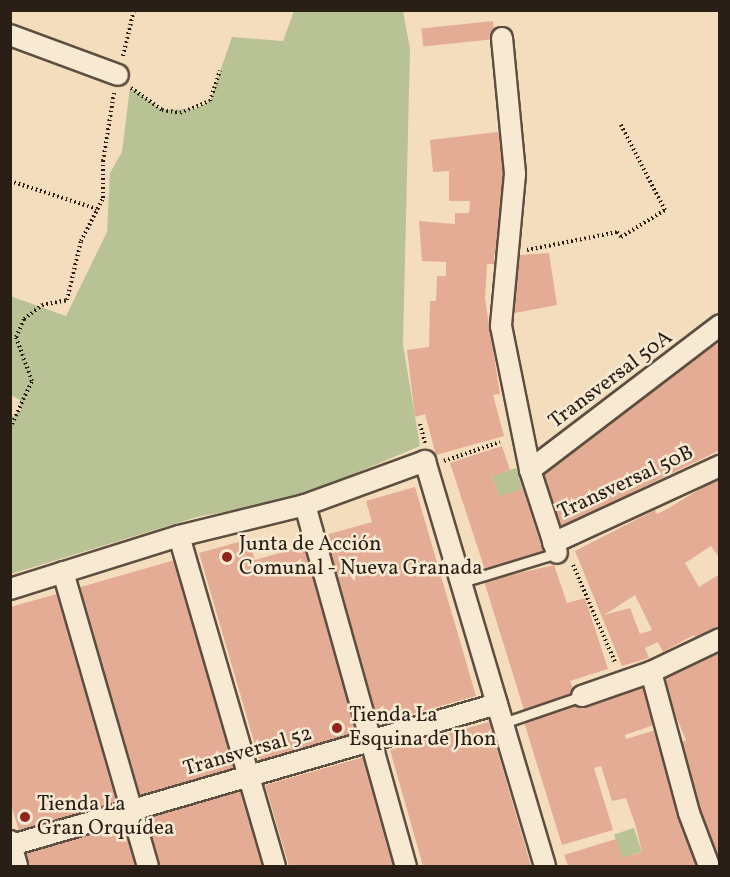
<!DOCTYPE html>
<html>
<head>
<meta charset="utf-8">
<style>
  body { margin:0 }
  #map { position:relative; width:730px; height:877px; overflow:hidden; background:#f4ddbc; font-family:Vollkorn,serif }
  div>[style] { position:absolute }
  .green>* { inset:0; background:#b8c294; transform-origin:0 0 }
  .building>* { inset:0; background:#e4ac94; transform-origin:0 0 }
  .path>* { height:4px; margin-top:-2px; transform-origin:0; background:repeating-linear-gradient(90deg,#291f16 0 1.5px,transparent 0 4.5px) }
  .roads { filter:drop-shadow(2px 0 #5c4e40) drop-shadow(-2px 0 #5c4e40) drop-shadow(0 2px #5c4e40) drop-shadow(0 -2px #5c4e40) }
  .lane>* { height:9px; margin:-4.5px; padding:0 4.5px; transform-origin:4.5px; border-radius:4.5px; background:#f8e9d3 }
  .street>* { height:20px; margin:-10px; padding:0 10px; transform-origin:10px; border-radius:10px; background:#f8e9d3 }
  .dots>* { width:16px; height:16px; translate:-50% -50%; box-sizing:border-box; border:3px solid #f8e9d3; border-radius:50% }
  span { translate:-50% -50%; white-space:nowrap; text-align:center; line-height:1.15; -webkit-text-stroke:5px #f8e9d3; paint-order:stroke }
  .street-label { font-size:21px; color:#291f16 }
  .poi-label { font-size:21px; color:#291f16 }
  .left { translate:0 -50%; text-align:left }
  .frame { position:absolute; inset:0; border:12px solid #291f16; pointer-events:none }
</style>
</head>
<body>
<div id="map">
  <div class="green">
    <div style="clip-path:polygon(294px 11px,403px 11px,410px 49px,403px 345px,420px 446px,297px 498px,197px 517px,11px 574px,11px 418px,21px 410px,20px 400px,11px 395px,10px 296px,66px 316px,107px 232px,110px 173px,122px 152px,130px 87px,162px 110px,195px 109px,210px 101px,232px 37px,283px 41px)"></div>
    <div style="left:516px;top:468px;width:22px;height:25px;rotate:72deg"></div>
    <div style="left:634px;top:828px;width:25px;height:21px;rotate:72deg"></div>
  </div>
  <div class="building">
    <div style="left:493px;top:21px;width:18px;height:72px;rotate:84deg"></div>
    <div style="clip-path:polygon(506px 131px,501px 254px,494px 254px,494px 264px,487px 264px,485px 299px,500px 394px,493px 395px,504px 436px,436px 455px,425px 414px,415px 417px,407px 350px,429px 347px,430px 301px,436px 301px,437px 276px,446px 276px,446px 262px,422px 261px,419px 221px,455px 224px,455px 213px,469px 213px,470px 201px,449px 201px,449px 171px,433px 172px,430px 140px)"></div>
    <div style="clip-path:polygon(549px 253px,557px 305px,515px 313px,511px 256px)"></div>
    <div style="clip-path:polygon(720px 342px,720px 450px,561px 527px,538px 467px)"></div>
    <div style="clip-path:polygon(502px 446px,510px 470px,492px 476px,499px 496px,523px 489px,543px 552px,485px 570px,450px 463px)"></div>
    <div style="clip-path:polygon(evenodd,720px 477px,720px 559px,711px 546px,685px 563px,699px 587px,720px 574px,720px 630px,698px 641px,694px 635px,663px 652px,658px 642px,645px 648px,649px 658px,622px 666px,575px 551px,655px 510px,657px 514px,667px 509px,720px 477px,635px 595px,652px 630px,640px 634px,630px 608px,604px 615px,635px 595px)"></div>
    <div style="clip-path:polygon(415px 487px,476px 696px,377px 724px,322px 536px,372px 522px,366px 501px)"></div>
    <div style="clip-path:polygon(249px 539px,255px 560px,304px 546px,359px 734px,260px 762px,199px 553px)"></div>
    <div style="left:175px;top:560px;width:218px;height:102px;rotate:74deg"></div>
    <div style="clip-path:polygon(554px 565px,567px 603px,585px 598px,608px 669px,570px 681px,575px 694px,524px 710px,484px 581px)"></div>
    <div style="clip-path:polygon(57px 594px,118px 802px,19px 831px,10px 801px,10px 607px)"></div>
    <div style="clip-path:polygon(720px 650px,720px 865px,697px 817px,677px 744px,686px 740px,659px 676px)"></div>
    <div style="clip-path:polygon(647px 685px,657px 724px,625px 735px,626px 739px,659px 729px,679px 815px,698px 866px,568px 866px,564px 855px,616px 839px,622px 858px,642px 852px,636px 827px,626px 798px,612px 801px,601px 766px,594px 768px,613px 830px,562px 845px,523px 719px)"></div>
    <div style="clip-path:polygon(489px 722px,531px 866px,423px 866px,390px 750px)"></div>
    <div style="clip-path:polygon(364px 757px,395px 866px,289px 866px,265px 785px)"></div>
    <div style="clip-path:polygon(243px 790px,265px 866px,159px 866px,145px 818px)"></div>
    <div style="clip-path:polygon(123px 824px,136px 866px,29px 866px,25px 853px)"></div>
  </div>
  <div class="path">
    <div style="left:123px;top:56px;width:47px;rotate:-76.6deg"></div>
    <div style="left:131px;top:88px;width:38px;rotate:35deg"></div>
    <div style="left:162px;top:110px;width:18px;rotate:9deg"></div>
    <div style="left:180px;top:113px;width:32px;rotate:-22deg"></div>
    <div style="left:210px;top:101px;width:32px;rotate:-72deg"></div>
    <div style="left:10px;top:181px;width:91px;rotate:17.8deg"></div>
    <div style="left:527px;top:250px;width:92px;rotate:-11.3deg"></div>
    <div style="left:617px;top:232px;width:6px;rotate:51deg"></div>
    <div style="left:621px;top:237px;width:52px;rotate:-31.5deg"></div>
    <div style="left:665px;top:210px;width:96px;rotate:-117.4deg"></div>
    <div style="left:420px;top:424px;width:20px;rotate:75deg"></div>
    <div style="left:10px;top:428px;width:52px;rotate:-64.9deg"></div>
    <div style="left:32px;top:381px;width:47px;rotate:-110deg"></div>
    <div style="left:16px;top:337px;width:20px;rotate:-66deg"></div>
    <div style="left:24px;top:319px;width:23px;rotate:-38deg"></div>
    <div style="left:42px;top:305px;width:25px;rotate:-11deg"></div>
    <div style="left:67px;top:300px;width:61px;rotate:-76.7deg"></div>
    <div style="left:81px;top:241px;width:48px;rotate:-62.9deg"></div>
    <div style="left:103px;top:198px;width:37px;rotate:-90deg"></div>
    <div style="left:103px;top:161px;width:69px;rotate:-80.8deg"></div>
    <div style="left:444px;top:461px;width:59px;rotate:-18.7deg"></div>
    <div style="left:573px;top:565px;width:106px;rotate:66.6deg"></div>
  </div>
  <div class="roads">
    <div class="lane">
      <div style="left:459px;top:583px;width:102px;rotate:-17deg"></div>
      <div style="left:503px;top:723px;width:83px;rotate:-18.9deg"></div>
    </div>
    <div class="street">
      <div style="left:10px;top:35px;width:115px;rotate:20.3deg"></div>
      <div style="left:502px;top:38px;width:137px;rotate:84.5deg"></div>
      <div style="left:515px;top:174px;width:153px;rotate:95.3deg"></div>
      <div style="left:501px;top:326px;width:147px;rotate:78.6deg"></div>
      <div style="left:530px;top:470px;width:87px;rotate:72deg"></div>
      <div style="left:530px;top:470px;width:239px;rotate:-37.3deg"></div>
      <div style="left:305px;top:505px;width:375px;rotate:74.4deg"></div>
      <div style="left:179px;top:536px;width:344px;rotate:73.8deg"></div>
      <div style="left:553px;top:543px;width:184px;rotate:-24.8deg"></div>
      <div style="left:63px;top:572px;width:306px;rotate:73.9deg"></div>
      <div style="left:10px;top:589px;width:177px;rotate:-17.4deg"></div>
      <div style="left:179px;top:536px;width:130px;rotate:-13.8deg"></div>
      <div style="left:305px;top:505px;width:128px;rotate:-20.1deg"></div>
      <div style="left:425px;top:461px;width:422px;rotate:73.5deg"></div>
      <div style="left:651px;top:672px;width:146px;rotate:74.9deg"></div>
      <div style="left:689px;top:813px;width:57px;rotate:69.3deg"></div>
      <div style="left:582px;top:696px;width:73px;rotate:-19.2deg"></div>
      <div style="left:651px;top:672px;width:76px;rotate:-25.6deg"></div>
      <div style="left:10px;top:841px;width:26px;rotate:74deg"></div>
      <div style="left:12px;top:845px;width:505px;rotate:-16.21deg"></div>
    </div>
  </div>
  <div class="dots">
    <div style="left:227px;top:557px;background:#8f2418"></div>
    <div style="left:337px;top:728px;background:#8f2418"></div>
    <div style="left:25px;top:817px;background:#8f2418"></div>
  </div>
  <div class="street-label">
    <span style="left:611px;top:380px;rotate:-37deg">Transversal 50A</span>
    <span style="left:626px;top:483px;rotate:-25deg">Transversal 50B</span>
    <span style="left:248px;top:752px;rotate:-16deg">Transversal 52</span>
  </div>
  <div class="poi-label">
    <span class="left" style="left:239px;top:557px">Junta de Acción<br>Comunal - Nueva Granada</span>
    <span class="left" style="left:349px;top:728px">Tienda La<br>Esquina de Jhon</span>
    <span class="left" style="left:37px;top:817px">Tienda La<br>Gran Orquídea</span>
  </div>
  <div class="frame"></div>
</div>
</body>
</html>
